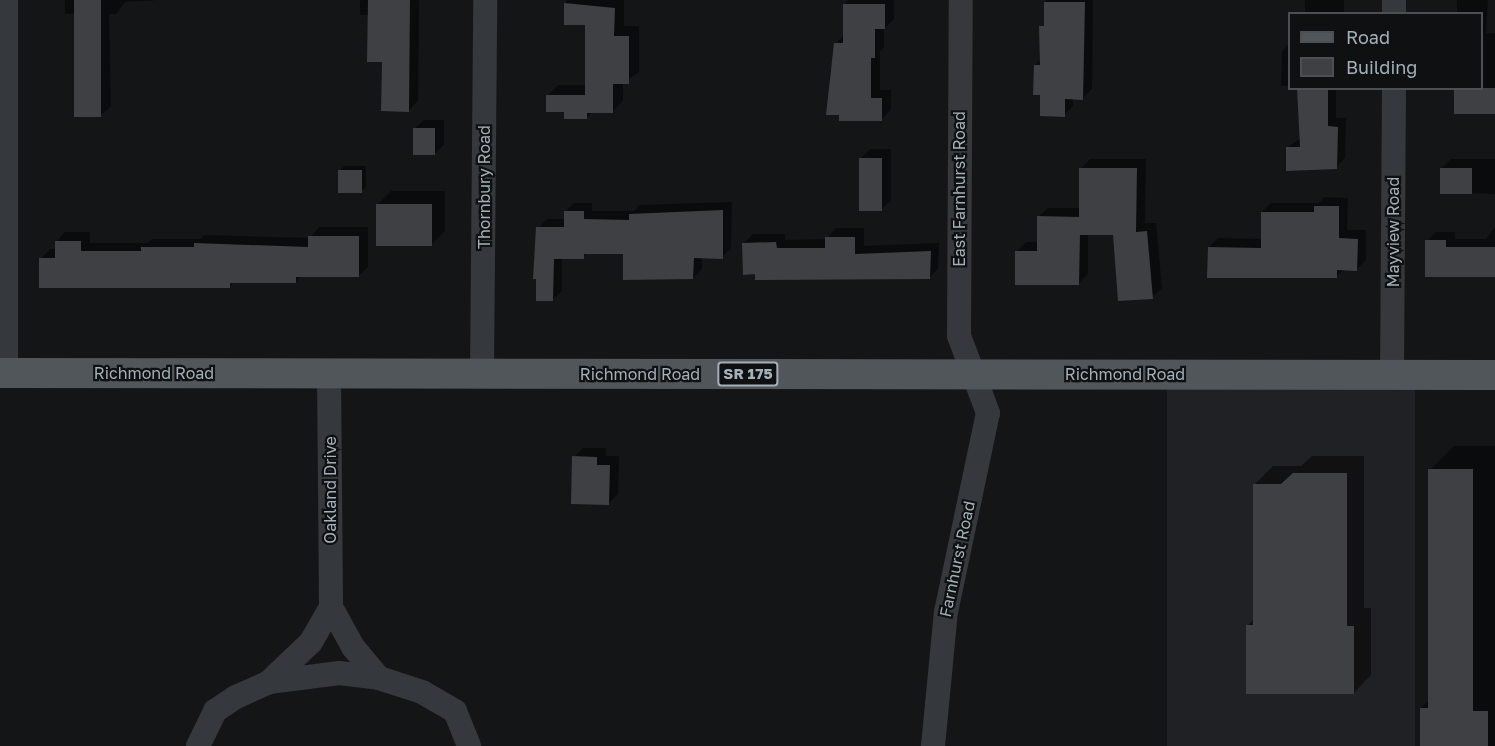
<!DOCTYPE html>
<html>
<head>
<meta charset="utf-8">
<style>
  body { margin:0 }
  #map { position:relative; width:1495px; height:746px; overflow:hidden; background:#141517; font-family:"Golos Text",sans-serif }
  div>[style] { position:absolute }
  .built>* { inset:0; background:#202124; transform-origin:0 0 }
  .shadow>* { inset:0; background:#0007; transform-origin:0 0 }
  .building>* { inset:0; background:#3e4044; transform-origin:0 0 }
  .minor>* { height:24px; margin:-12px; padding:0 12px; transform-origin:12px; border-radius:12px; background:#35383c }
  .major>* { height:30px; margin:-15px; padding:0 15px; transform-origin:15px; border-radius:15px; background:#51565b }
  span { translate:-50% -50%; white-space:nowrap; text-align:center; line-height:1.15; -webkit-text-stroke:4.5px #0f1012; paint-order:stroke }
  .shield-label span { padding:2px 4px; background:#0f1012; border:2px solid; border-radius:4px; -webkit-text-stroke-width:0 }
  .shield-label { font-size:15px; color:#a5b0b8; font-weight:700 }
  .street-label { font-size:16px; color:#a5b0b8 }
  .legend { position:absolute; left:1288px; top:12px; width:195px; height:78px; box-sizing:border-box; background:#0f1012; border:2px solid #4b5054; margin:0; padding:8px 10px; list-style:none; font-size:18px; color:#a5b0b8 }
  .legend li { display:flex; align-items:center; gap:12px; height:30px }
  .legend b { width:30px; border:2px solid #4b5054 }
</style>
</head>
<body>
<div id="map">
  <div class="built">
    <div style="left:1167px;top:374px;width:248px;height:372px"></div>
  </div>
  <div class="shadow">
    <div style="clip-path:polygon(65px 0,158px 0,125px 2px,116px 14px,109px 14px,111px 106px,101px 115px,75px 14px,65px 14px)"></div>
    <div style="clip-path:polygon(360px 0,419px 0,418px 101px,409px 110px,383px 61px,369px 15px,360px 15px)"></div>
    <div style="clip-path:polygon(566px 0,624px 0,624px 26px,639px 26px,639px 72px,623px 83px,623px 101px,612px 112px,593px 111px,587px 117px,566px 111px,548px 95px,558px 85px,586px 85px,587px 24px,566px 24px)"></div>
    <div style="clip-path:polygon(848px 0,894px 0,894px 19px,884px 29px,884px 47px,880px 51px,880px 90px,891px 90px,891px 110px,881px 120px,828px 114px,830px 70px,836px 64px,836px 44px,844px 35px,844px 5px)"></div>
    <div style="clip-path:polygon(1046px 0,1093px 0,1092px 89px,1083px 98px,1073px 98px,1073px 106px,1064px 115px,1042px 94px,1035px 65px,1041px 59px)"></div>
    <div style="left:1305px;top:0;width:39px;height:14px"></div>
    <div style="clip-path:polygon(1457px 0,1488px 0,1486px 33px,1495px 33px,1495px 113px,1482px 88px,1482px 14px,1457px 14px)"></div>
    <div style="clip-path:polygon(1290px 43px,1290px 86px,1281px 86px,1282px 51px)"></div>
    <div style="clip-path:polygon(1299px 88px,1336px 88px,1336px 118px,1346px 118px,1345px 158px,1336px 167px,1288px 170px,1288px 147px,1301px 138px)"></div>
    <div style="clip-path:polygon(424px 120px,444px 120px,444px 145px,434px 154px,414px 129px)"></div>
    <div style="clip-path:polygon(870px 149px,891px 149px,891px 200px,882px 209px,861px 158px)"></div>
    <div style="clip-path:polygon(1090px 159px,1146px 159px,1145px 223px,1156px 223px,1162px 288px,1152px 297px,1115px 233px,1088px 233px,1088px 274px,1079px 283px,1017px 252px,1026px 242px,1038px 242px,1038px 217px,1048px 208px,1081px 208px,1081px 168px)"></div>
    <div style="clip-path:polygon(1451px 159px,1495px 159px,1495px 194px,1441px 192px,1441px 169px)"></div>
    <div style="clip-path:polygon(344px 166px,366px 166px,366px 187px,361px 191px,340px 171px)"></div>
    <div style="clip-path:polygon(391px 191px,445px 191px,445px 231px,431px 245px,377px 205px)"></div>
    <div style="clip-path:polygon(1325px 197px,1348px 198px,1347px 230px,1366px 230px,1366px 260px,1357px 269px,1344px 269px,1337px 276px,1209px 247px,1218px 238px,1262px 239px,1262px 212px,1271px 203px,1319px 203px)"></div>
    <div style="clip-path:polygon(732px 202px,731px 248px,722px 257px,702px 257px,702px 269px,693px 278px,624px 252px,588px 252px,583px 257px,562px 257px,562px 291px,552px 300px,538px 300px,534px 256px,538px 252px,538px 228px,547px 219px,565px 219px,565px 212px,574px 203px,592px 203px,592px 211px,634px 211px,640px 205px)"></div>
    <div style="clip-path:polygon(319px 227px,368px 227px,368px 267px,358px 276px,301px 276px,296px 282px,234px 282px,229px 287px,41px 259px,50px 249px,56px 249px,56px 242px,65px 232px,90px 232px,90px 243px,147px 243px,152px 239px,201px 239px,204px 235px,310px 238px)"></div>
    <div style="clip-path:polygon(1495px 227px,1495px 275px,1427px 241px,1436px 232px,1455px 232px,1455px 239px,1486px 239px)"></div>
    <div style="clip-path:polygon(836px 228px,864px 228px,864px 246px,939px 243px,938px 269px,929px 278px,756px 273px,743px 244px,753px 234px,785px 234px,785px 240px,827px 239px)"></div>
    <div style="clip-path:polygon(1454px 446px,1495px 446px,1495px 746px,1421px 746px,1421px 708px,1430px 700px,1430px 470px)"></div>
    <div style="clip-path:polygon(583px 448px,606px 448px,606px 456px,619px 456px,618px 494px,609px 503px,574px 457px)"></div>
    <div style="clip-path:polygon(1312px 456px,1364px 456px,1364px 608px,1371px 608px,1371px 675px,1354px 693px,1248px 625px,1254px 619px,1255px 484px,1273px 466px,1301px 466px)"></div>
  </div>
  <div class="building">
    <div style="left:74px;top:0;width:27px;height:117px"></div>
    <div style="clip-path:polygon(368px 0,410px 0,409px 112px,381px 111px,382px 62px,367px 62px)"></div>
    <div style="clip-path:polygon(1044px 2px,1085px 2px,1083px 100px,1065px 99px,1065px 117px,1040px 116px,1040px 95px,1033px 95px,1034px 65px,1040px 65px,1039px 26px,1044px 26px)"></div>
    <div style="clip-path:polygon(564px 3px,615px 8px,614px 36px,629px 36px,629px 84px,613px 84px,613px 113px,587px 113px,587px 119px,564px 119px,564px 112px,546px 112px,546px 95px,585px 95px,585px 25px,564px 25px)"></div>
    <div style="clip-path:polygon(843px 4px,885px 4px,885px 29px,875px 29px,875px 58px,871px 58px,871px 98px,882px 98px,882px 121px,839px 121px,839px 115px,826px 115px,834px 43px,843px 43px)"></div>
    <div style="clip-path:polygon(1297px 88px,1328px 88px,1328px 126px,1338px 127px,1337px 169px,1286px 171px,1286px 147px,1300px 147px)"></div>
    <div style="left:1454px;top:88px;width:41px;height:26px"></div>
    <div style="left:413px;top:128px;width:22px;height:27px"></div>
    <div style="left:859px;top:158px;width:23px;height:53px"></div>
    <div style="clip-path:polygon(1079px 168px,1137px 168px,1136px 232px,1147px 231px,1153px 299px,1118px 301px,1113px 235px,1080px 235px,1079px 285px,1015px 285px,1015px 251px,1037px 251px,1037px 216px,1079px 217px)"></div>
    <div style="left:1440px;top:168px;width:32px;height:26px"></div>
    <div style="left:338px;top:170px;width:24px;height:23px"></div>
    <div style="left:376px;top:204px;width:56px;height:42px"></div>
    <div style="clip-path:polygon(1314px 206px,1339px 206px,1339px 238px,1358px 239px,1357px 271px,1337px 270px,1337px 278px,1207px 278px,1208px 247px,1261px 248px,1261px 212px,1314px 212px)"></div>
    <div style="clip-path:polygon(723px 210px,723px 259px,694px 258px,693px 279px,623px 280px,623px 254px,584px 254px,584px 259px,554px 259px,553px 301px,536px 301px,536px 279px,533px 279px,536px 227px,564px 227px,564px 211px,584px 211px,584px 219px,629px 220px,629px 214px)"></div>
    <div style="clip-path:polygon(308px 236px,359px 236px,359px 277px,296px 277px,296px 283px,230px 283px,230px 288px,39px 288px,39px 258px,55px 258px,55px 241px,81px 241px,81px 251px,141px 251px,141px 247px,194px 247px,194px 243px,308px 247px)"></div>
    <div style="clip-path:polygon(825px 237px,855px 237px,855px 254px,931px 251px,930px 279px,755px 280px,755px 274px,743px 275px,742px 243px,776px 242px,777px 248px,825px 248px)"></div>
    <div style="clip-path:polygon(1425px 240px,1446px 240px,1446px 247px,1495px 247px,1495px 277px,1425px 277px)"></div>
    <div style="clip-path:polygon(572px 456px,597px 457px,597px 465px,610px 465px,609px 505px,571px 504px)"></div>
    <div style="clip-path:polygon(1428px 469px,1473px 469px,1473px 711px,1488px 711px,1488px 746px,1420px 746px,1420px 708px,1428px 708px)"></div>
    <div style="clip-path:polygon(1293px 473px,1347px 473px,1347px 626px,1354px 626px,1354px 694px,1246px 694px,1246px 625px,1253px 625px,1253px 484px,1281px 484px)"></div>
  </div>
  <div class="minor">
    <div style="left:1394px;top:14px;width:14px;rotate:-90deg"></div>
    <div style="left:6px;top:373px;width:373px;rotate:-90deg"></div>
    <div style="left:329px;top:373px;width:234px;rotate:89.5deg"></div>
    <div style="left:331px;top:607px;width:46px;rotate:61.2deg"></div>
    <div style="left:353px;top:647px;width:40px;rotate:50deg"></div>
    <div style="left:482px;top:373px;width:373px;rotate:-89.5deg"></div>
    <div style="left:1392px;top:375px;width:287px;rotate:-89.6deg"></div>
    <div style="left:269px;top:682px;width:58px;rotate:-43.6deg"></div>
    <div style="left:311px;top:642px;width:40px;rotate:-60.3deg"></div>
    <div style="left:198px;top:746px;width:39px;rotate:-64deg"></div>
    <div style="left:215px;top:711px;width:25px;rotate:-34deg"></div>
    <div style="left:236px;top:697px;width:36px;rotate:-24deg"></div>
    <div style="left:269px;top:682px;width:71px;rotate:-7.3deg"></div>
    <div style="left:339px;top:673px;width:40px;rotate:7.1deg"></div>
    <div style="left:379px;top:678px;width:45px;rotate:18deg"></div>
    <div style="left:422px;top:692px;width:38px;rotate:30deg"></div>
    <div style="left:455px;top:711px;width:38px;rotate:68deg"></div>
    <div style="left:933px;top:746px;width:135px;rotate:-84.5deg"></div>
    <div style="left:946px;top:612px;width:203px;rotate:-78.1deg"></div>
    <div style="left:988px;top:413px;width:82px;rotate:-110.6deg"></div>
    <div style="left:959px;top:336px;width:336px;rotate:-89.7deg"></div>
  </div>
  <div class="major">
    <div style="left:0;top:373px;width:1495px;rotate:0.08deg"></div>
  </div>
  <div class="shield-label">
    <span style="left:748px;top:374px">SR 175</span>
  </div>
  <div class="street-label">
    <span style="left:484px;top:187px;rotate:-90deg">Thornbury Road</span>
    <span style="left:959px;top:189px;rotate:-90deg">East Farnhurst Road</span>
    <span style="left:1393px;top:232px;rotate:-90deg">Mayview Road</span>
    <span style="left:154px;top:373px">Richmond Road</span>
    <span style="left:640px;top:374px">Richmond Road</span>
    <span style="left:1125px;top:374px">Richmond Road</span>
    <span style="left:330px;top:490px;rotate:-90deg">Oakland Drive</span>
    <span style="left:957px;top:559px;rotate:-78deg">Farnhurst Road</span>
  </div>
  <ul class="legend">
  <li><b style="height:8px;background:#51565b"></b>Road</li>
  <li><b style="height:16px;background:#3e4044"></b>Building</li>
  </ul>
</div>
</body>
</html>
